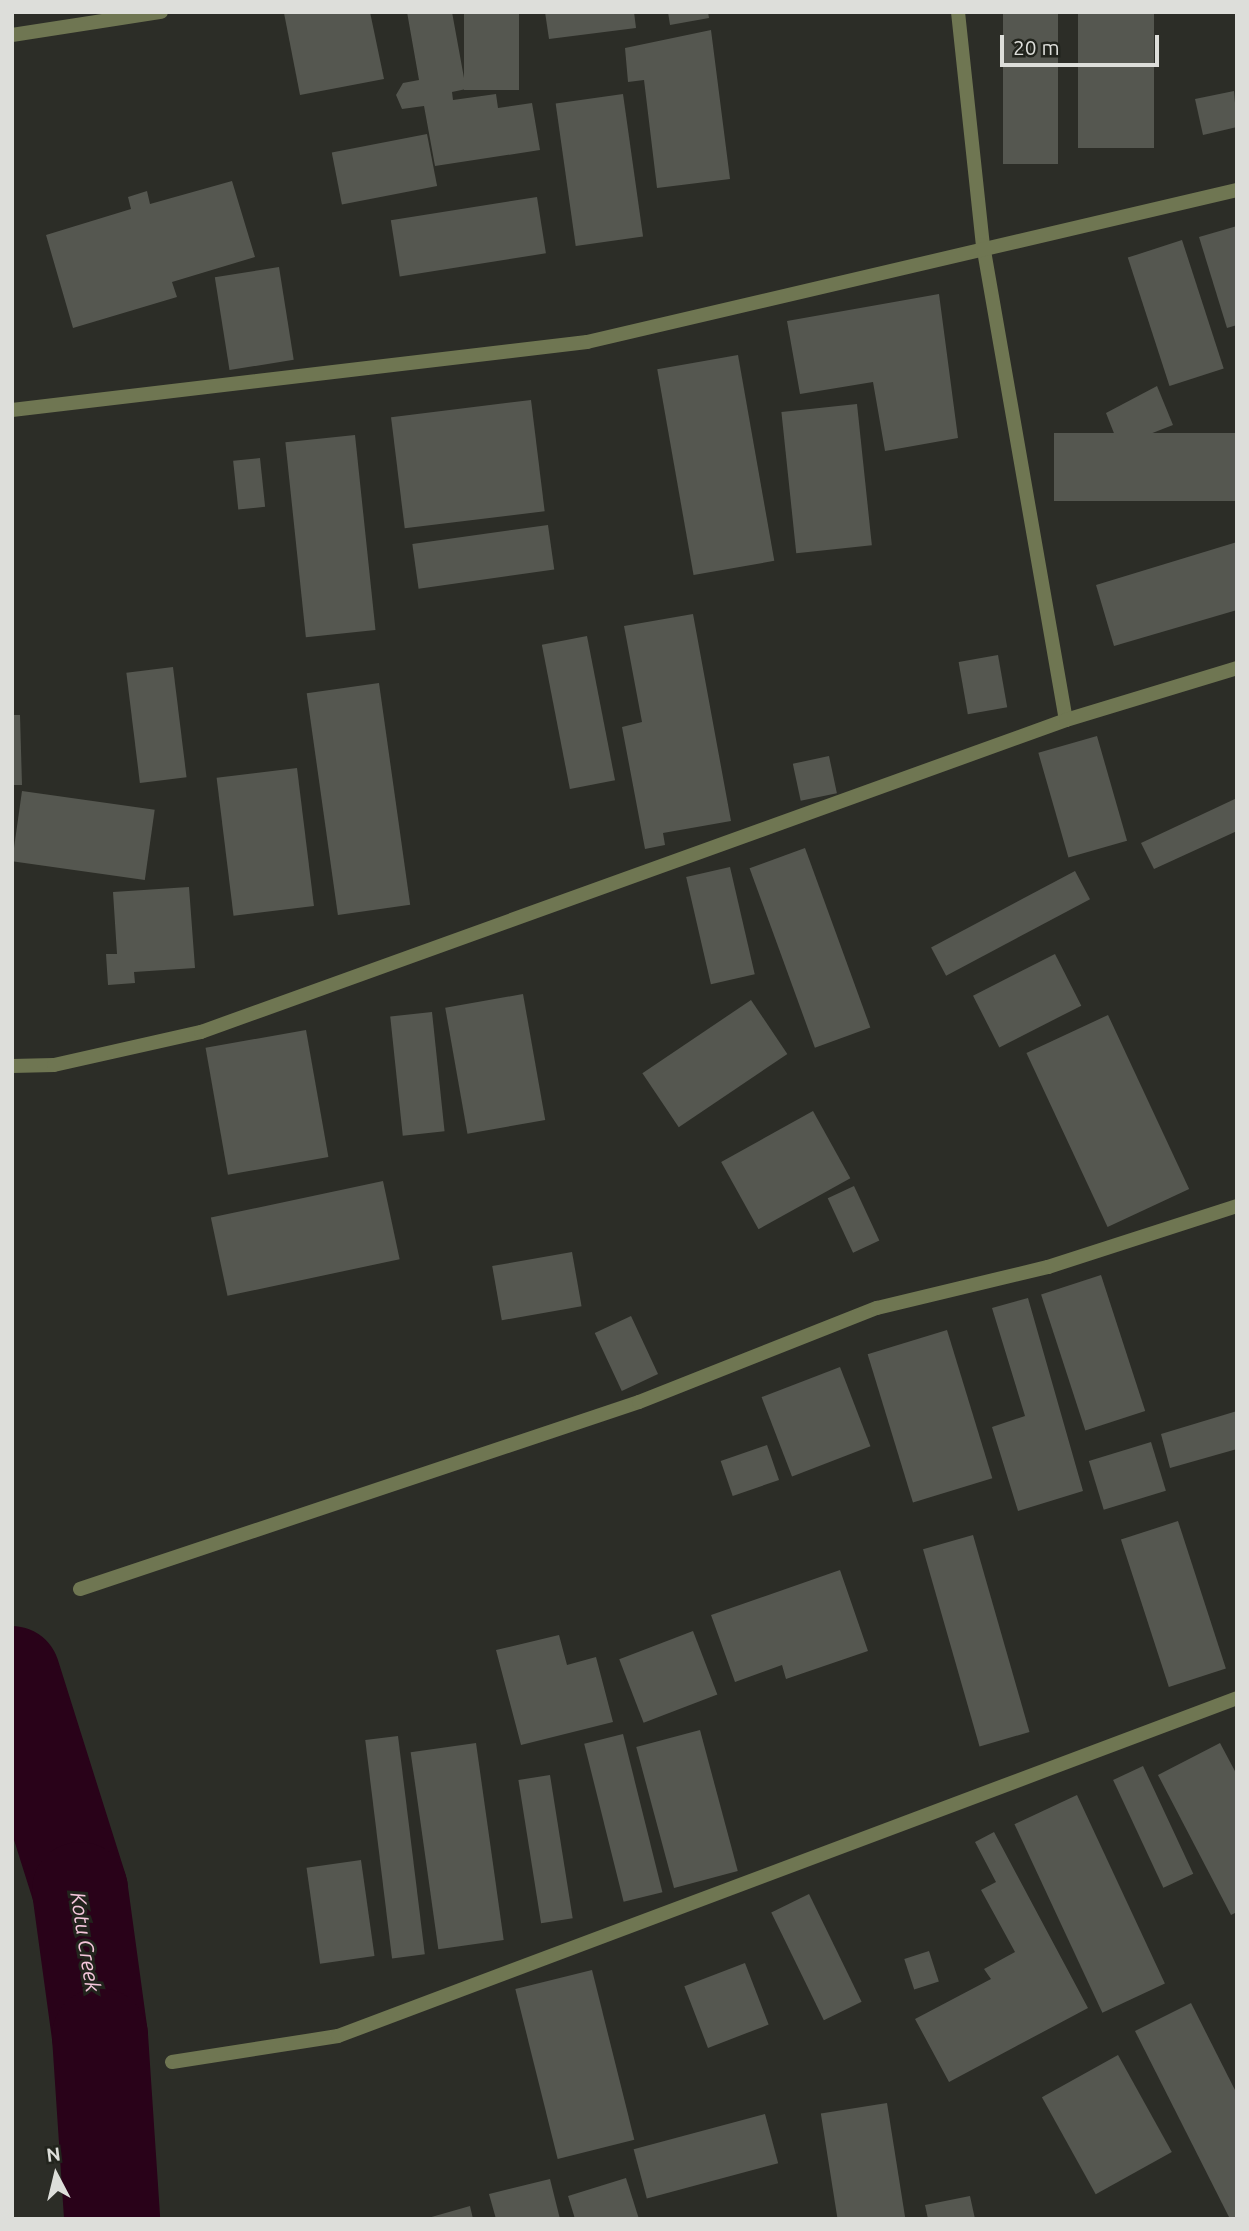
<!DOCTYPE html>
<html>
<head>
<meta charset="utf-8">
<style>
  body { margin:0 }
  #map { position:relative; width:1249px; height:2231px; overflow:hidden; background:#2c2d27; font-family:Ubuntu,sans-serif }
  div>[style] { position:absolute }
  .river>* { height:96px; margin:-48px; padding:0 48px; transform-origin:48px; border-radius:48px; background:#290219 }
  .building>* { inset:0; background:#555750; transform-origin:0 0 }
  .minor>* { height:14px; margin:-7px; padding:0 7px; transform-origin:7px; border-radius:7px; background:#6f7652 }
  span { translate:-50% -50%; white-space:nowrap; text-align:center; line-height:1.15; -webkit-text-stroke:6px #22241d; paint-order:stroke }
  .water-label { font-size:21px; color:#f5c6dc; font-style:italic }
  .frame { position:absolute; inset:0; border:14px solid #dddeda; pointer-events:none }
  .north { position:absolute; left:21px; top:2140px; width:70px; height:70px; -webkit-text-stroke:5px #22241d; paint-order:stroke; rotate:353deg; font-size:19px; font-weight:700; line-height:28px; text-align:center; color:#dddeda }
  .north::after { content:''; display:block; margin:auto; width:24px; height:32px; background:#dddeda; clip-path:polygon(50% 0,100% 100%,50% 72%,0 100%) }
  .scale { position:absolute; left:1000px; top:35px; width:159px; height:32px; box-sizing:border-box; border:4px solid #dddeda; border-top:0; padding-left:9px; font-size:21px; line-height:24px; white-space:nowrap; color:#dddeda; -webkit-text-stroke:5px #22241d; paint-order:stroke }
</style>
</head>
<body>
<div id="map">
  <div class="river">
    <div style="left:12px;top:1674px;width:226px;rotate:72.5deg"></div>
    <div style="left:80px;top:1890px;width:147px;rotate:82.2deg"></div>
    <div style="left:100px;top:2036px;width:183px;rotate:86.2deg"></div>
  </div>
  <div class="building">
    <div style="clip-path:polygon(370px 12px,384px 79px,300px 95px,284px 13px)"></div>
    <div style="clip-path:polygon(407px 12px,452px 12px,466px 89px,452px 92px,453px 100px,496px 94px,498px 108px,532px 103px,540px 150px,435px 166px,424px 106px,402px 109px,396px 95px,403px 83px,419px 80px)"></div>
    <div style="left:464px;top:12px;width:55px;height:78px"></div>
    <div style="clip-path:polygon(545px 12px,634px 12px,636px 28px,549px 39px)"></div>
    <div style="clip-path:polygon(668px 12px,708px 12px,709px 18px,670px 25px)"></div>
    <div style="left:1003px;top:12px;width:55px;height:152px"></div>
    <div style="left:1078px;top:12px;width:76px;height:136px"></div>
    <div style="clip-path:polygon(711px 30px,730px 179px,657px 188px,644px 80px,628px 82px,625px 48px)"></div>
    <div style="clip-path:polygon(1234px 91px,1237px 127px,1203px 135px,1195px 99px)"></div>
    <div style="left:623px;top:94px;width:144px;height:68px;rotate:82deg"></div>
    <div style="left:427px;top:134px;width:53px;height:97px;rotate:79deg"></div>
    <div style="clip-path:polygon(232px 181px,255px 257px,172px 282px,177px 297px,73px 328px,46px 235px,131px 209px,128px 197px,147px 191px,150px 204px)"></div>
    <div style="left:537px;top:197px;width:57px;height:148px;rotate:81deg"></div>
    <div style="clip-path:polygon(1237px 226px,1237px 325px,1227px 328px,1199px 237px)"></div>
    <div style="left:1182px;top:240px;width:135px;height:57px;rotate:72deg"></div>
    <div style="left:279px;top:267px;width:94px;height:65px;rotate:81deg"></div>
    <div style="clip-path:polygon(939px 294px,958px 438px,885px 451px,873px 382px,800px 394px,787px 321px)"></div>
    <div style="left:738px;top:355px;width:209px;height:82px;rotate:80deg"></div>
    <div style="clip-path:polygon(1157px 386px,1173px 425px,1119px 446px,1106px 413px)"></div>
    <div style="left:531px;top:400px;width:112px;height:141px;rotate:83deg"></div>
    <div style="left:857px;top:404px;width:142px;height:76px;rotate:84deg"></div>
    <div style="left:1237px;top:433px;width:68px;height:183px;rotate:90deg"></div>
    <div style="left:355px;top:435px;width:196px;height:70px;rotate:84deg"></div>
    <div style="left:260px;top:458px;width:49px;height:27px;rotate:84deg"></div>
    <div style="left:548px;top:525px;width:45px;height:137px;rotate:82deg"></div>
    <div style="clip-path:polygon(1237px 542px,1237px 610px,1114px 646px,1096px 585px)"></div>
    <div style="clip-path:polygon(693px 614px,731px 821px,663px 833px,665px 845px,645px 849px,622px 727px,642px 722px,624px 626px)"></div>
    <div style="left:587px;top:636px;width:147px;height:46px;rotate:79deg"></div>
    <div style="left:998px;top:655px;width:53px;height:40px;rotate:80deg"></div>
    <div style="left:173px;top:667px;width:111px;height:47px;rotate:83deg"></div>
    <div style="left:379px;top:683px;width:224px;height:73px;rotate:82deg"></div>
    <div style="clip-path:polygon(12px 715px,20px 715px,22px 785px,12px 785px)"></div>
    <div style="left:1097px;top:736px;width:109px;height:61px;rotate:74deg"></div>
    <div style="left:829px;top:756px;width:38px;height:37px;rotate:78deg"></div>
    <div style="left:297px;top:768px;width:139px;height:81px;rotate:83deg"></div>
    <div style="left:22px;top:791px;width:134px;height:71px;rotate:8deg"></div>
    <div style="clip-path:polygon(1237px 798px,1237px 831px,1154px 869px,1141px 843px)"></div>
    <div style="left:805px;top:848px;width:191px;height:59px;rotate:70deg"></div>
    <div style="left:730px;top:867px;width:110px;height:45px;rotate:77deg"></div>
    <div style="left:1075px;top:871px;width:32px;height:163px;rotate:62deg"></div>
    <div style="clip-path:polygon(189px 887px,195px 968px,134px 972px,135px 983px,108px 985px,106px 954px,117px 954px,113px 892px)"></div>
    <div style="left:1055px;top:954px;width:58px;height:92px;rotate:63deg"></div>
    <div style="left:523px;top:994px;width:128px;height:79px;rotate:80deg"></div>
    <div style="left:751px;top:1000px;width:65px;height:131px;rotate:56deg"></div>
    <div style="left:432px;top:1012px;width:120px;height:42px;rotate:84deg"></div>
    <div style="left:1108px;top:1015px;width:192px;height:90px;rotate:65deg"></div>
    <div style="left:306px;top:1030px;width:129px;height:102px;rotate:80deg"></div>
    <div style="left:813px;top:1111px;width:77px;height:105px;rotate:61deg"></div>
    <div style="left:383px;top:1181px;width:80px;height:176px;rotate:78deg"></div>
    <div style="left:854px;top:1186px;width:60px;height:29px;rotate:65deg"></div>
    <div style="left:572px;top:1252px;width:55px;height:81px;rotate:80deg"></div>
    <div style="left:1101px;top:1275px;width:143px;height:63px;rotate:72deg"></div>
    <div style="clip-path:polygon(1028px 1298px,1083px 1491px,1018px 1511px,992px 1427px,1025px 1416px,992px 1308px)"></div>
    <div style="left:631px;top:1316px;width:64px;height:40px;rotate:65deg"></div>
    <div style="left:947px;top:1330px;width:155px;height:83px;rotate:73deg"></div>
    <div style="left:840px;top:1367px;width:85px;height:84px;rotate:69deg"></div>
    <div style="clip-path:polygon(1237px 1411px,1237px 1449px,1170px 1468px,1161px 1434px)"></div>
    <div style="left:1151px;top:1442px;width:51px;height:65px;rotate:73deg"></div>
    <div style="left:767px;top:1445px;width:37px;height:49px;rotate:71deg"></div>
    <div style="left:1178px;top:1521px;width:155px;height:60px;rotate:72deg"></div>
    <div style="left:973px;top:1535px;width:205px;height:52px;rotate:74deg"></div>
    <div style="clip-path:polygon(840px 1570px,868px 1651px,786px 1679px,782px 1665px,735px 1682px,711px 1615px)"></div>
    <div style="left:693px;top:1631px;width:68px;height:79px;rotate:69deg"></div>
    <div style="clip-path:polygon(559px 1635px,567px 1665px,596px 1657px,613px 1722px,521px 1745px,496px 1650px)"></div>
    <div style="left:700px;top:1730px;width:146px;height:66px;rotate:75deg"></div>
    <div style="left:623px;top:1734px;width:163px;height:40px;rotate:76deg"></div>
    <div style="left:398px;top:1736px;width:220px;height:33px;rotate:83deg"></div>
    <div style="left:476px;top:1743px;width:199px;height:66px;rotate:82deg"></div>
    <div style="clip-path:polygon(1220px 1743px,1237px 1775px,1237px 1912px,1231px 1915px,1158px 1775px)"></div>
    <div style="left:1143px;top:1766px;width:119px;height:33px;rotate:65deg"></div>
    <div style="left:550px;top:1775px;width:145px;height:32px;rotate:81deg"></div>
    <div style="left:1077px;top:1795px;width:208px;height:69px;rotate:65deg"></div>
    <div style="clip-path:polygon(994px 1832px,1088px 2008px,949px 2082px,915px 2019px,991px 1979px,984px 1969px,1015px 1952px,981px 1890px,996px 1882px,975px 1842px)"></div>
    <div style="left:361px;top:1860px;width:97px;height:55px;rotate:82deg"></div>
    <div style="left:809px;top:1894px;width:120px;height:42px;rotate:64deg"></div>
    <div style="left:929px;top:1951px;width:32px;height:26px;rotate:72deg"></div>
    <div style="left:745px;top:1963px;width:66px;height:65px;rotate:69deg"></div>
    <div style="left:592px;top:1970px;width:175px;height:79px;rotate:76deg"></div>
    <div style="clip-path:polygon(1191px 2003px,1237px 2094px,1237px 2219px,1230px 2219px,1135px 2031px)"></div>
    <div style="left:1118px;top:2055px;width:111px;height:87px;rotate:61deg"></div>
    <div style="left:887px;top:2103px;width:118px;height:67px;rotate:81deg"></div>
    <div style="left:765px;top:2114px;width:51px;height:136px;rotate:75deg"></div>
    <div style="clip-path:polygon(626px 2178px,639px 2219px,575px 2219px,568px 2196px)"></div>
    <div style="clip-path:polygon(550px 2179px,560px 2219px,496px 2219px,489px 2194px)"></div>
    <div style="clip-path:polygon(970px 2196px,975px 2219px,928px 2219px,925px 2205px)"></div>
    <div style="clip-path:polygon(470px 2206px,473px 2219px,428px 2219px,428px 2218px)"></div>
  </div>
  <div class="minor">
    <div style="left:958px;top:12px;width:234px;rotate:83.9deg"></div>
    <div style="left:983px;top:245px;width:482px;rotate:80.1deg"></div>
    <div style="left:12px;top:35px;width:151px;rotate:-8.8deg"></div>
    <div style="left:12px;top:410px;width:579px;rotate:-6.74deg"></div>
    <div style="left:587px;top:342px;width:668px;rotate:-13.16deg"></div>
    <div style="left:12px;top:1066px;width:42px;rotate:-1.4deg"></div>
    <div style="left:54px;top:1065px;width:151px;rotate:-12.7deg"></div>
    <div style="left:201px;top:1032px;width:920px;rotate:-19.83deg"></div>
    <div style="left:1066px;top:720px;width:179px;rotate:-16.9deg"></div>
    <div style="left:80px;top:1589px;width:589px;rotate:-18.5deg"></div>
    <div style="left:639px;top:1402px;width:256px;rotate:-21.6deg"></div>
    <div style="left:877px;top:1308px;width:176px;rotate:-13.5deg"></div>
    <div style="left:1048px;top:1267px;width:199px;rotate:-17.9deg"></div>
    <div style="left:172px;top:2062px;width:168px;rotate:-8.9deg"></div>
    <div style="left:338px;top:2036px;width:960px;rotate:-20.6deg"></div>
  </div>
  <div class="water-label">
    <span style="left:86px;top:1942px;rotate:81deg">Kotu Creek</span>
  </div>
  <div class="frame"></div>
  <div class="north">N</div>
  <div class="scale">20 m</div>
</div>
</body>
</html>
